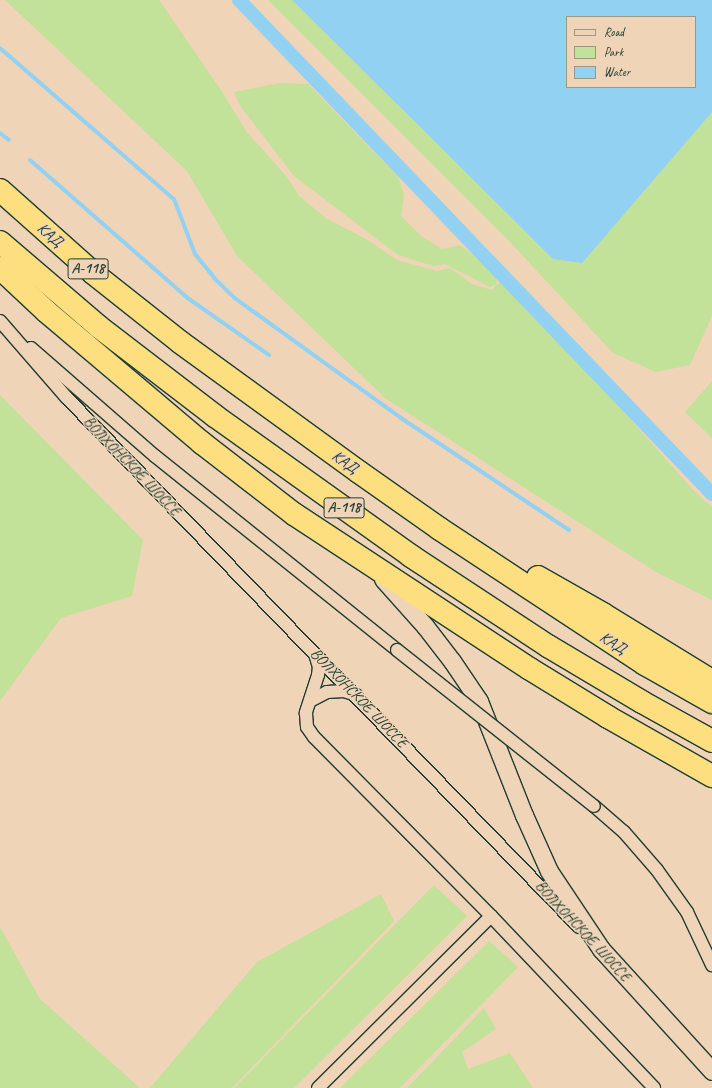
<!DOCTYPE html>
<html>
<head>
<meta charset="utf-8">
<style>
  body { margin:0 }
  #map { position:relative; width:712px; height:1088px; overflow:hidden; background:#f0d4b7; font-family:Caveat,sans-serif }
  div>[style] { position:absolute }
  .green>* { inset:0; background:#c2e199 }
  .water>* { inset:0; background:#93d1f3 }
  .stream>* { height:4px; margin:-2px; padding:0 2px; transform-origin:2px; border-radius:2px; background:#93d1f3 }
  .canal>* { height:14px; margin:-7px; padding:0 7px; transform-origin:7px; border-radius:7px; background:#93d1f3 }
  .roads { filter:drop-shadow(1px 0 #1f3d34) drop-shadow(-1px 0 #1f3d34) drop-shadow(0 1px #1f3d34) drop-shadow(0 -1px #1f3d34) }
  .street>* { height:12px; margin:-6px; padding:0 6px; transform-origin:6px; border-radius:6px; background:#f0d4b7 }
  .secondary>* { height:17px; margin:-8.5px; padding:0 8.5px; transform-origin:8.5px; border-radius:8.5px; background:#f0d4b7 }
  .highway>* { height:22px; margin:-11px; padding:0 11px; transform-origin:11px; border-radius:11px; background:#fedf80 }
  .bridges { filter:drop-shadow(1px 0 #1f3d34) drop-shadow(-1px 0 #1f3d34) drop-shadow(0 1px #1f3d34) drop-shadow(0 -1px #1f3d34) }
  .street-bridge>* { height:12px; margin:-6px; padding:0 6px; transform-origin:6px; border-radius:6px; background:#f0d4b7 }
  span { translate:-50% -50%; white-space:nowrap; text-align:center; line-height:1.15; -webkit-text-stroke:3px #f0d4b7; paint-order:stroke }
  .shield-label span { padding:1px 3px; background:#f0d4b7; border:1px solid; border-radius:3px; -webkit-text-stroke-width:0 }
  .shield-label { font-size:15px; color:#1f3d34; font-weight:700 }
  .street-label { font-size:16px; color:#1f3d34 }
  .legend { position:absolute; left:566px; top:16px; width:130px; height:72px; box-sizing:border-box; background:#f0d4b7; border:1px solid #9c9883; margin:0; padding:5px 7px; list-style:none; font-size:12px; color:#1f3d34 }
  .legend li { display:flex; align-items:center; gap:8px; height:20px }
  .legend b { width:20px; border:1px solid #9c9883 }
</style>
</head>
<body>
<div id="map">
  <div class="green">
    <div style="clip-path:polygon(5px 0,159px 0,221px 90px,246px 131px,287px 177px,299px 196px,327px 219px,366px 239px,397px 260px,437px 271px,450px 268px,472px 284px,492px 290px,500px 281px,596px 381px,695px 492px,712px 507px,712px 600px,656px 572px,385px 398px,237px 256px,187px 171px)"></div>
    <div style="clip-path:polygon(268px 0,292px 0,523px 229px,706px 95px,695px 17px,712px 0,712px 316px,690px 365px,656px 372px,613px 353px,510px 242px)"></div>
    <div style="clip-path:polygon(280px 83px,308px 84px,398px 177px,404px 194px,401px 216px,421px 236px,442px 249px,460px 245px,482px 262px,497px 277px,496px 285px,490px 287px,445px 264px,433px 266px,398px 255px,294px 176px,241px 107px,234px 92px)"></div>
    <div style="clip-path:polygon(712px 381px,712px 438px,685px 412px)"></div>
    <div style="clip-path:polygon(0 395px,143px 540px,132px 596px,61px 618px,0 701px)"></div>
    <div style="clip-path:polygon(434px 885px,467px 916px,294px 1088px,234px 1088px)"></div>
    <div style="clip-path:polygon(381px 894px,394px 921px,232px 1088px,150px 1088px,257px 962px)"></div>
    <div style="clip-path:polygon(0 927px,40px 999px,140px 1088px,0 1088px)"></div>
    <div style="clip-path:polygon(489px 941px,518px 967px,400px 1088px,340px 1088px)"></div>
    <div style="clip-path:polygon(484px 1008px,496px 1029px,462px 1052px,468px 1069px,510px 1053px,533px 1088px,407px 1088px)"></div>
  </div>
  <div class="water">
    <div style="clip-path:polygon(evenodd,292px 0,712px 0,712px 112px,582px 263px,553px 259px,292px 0,567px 17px,695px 17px,695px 87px,567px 87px,567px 17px)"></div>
  </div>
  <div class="stream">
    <div style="left:0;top:48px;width:230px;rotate:41deg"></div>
    <div style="left:174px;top:199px;width:59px;rotate:69.1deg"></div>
    <div style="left:195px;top:254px;width:32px;rotate:51deg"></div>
    <div style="left:215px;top:279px;width:29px;rotate:44deg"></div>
    <div style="left:236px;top:299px;width:203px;rotate:35.8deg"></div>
    <div style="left:401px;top:418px;width:202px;rotate:33.7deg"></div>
    <div style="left:0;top:133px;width:11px;rotate:38deg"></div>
    <div style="left:30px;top:160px;width:211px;rotate:41.2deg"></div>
    <div style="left:189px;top:299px;width:98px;rotate:35deg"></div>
  </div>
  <div class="canal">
    <div style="left:239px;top:0;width:684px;rotate:46.24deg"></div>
  </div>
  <div class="roads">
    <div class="street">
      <div style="left:0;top:321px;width:102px;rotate:49deg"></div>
      <div style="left:67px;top:398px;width:736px;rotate:45.94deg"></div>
      <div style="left:31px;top:348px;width:164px;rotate:41.1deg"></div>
      <div style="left:155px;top:456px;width:310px;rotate:38.7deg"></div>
      <div style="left:315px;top:654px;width:14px;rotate:73deg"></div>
      <div style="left:319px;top:667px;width:8px;rotate:97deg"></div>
      <div style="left:318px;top:675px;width:40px;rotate:108deg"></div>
      <div style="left:306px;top:713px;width:14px;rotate:86deg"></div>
      <div style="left:307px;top:727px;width:12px;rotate:55deg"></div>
      <div style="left:314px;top:737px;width:252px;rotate:45.3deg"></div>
      <div style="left:491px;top:916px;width:237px;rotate:46.5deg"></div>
      <div style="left:310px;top:701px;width:19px;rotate:-28deg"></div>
      <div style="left:327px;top:692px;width:17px;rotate:-3deg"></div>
      <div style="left:344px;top:691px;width:13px;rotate:18deg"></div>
      <div style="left:594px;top:806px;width:40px;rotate:41deg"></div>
      <div style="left:624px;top:832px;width:50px;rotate:49deg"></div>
      <div style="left:657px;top:870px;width:52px;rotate:54.5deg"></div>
      <div style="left:687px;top:912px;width:59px;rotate:64.7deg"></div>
      <div style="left:318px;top:1088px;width:244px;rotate:-44.8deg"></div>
    </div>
    <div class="secondary">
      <div style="left:383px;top:579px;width:63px;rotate:48.2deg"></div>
      <div style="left:425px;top:626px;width:44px;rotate:52.4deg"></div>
      <div style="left:452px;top:661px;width:48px;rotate:56deg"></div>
      <div style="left:479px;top:701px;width:123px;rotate:68.5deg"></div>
      <div style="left:524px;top:815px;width:61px;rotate:65.9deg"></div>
      <div style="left:549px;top:871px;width:94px;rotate:56.3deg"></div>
      <div style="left:601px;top:949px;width:165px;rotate:47.7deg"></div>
    </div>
    <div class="highway">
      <div style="left:0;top:190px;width:125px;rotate:41.7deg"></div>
      <div style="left:93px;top:273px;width:111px;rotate:38.4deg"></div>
      <div style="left:180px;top:342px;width:221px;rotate:36deg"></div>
      <div style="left:359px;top:472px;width:99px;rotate:35.1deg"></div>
      <div style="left:440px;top:529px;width:245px;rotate:33.4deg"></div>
      <div style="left:645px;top:664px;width:77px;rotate:29.6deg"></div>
      <div style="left:0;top:242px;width:130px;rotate:40.6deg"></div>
      <div style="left:99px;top:327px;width:146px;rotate:37.5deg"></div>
      <div style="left:215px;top:416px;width:241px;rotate:35.5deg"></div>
      <div style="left:411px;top:556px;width:164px;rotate:33.3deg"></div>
      <div style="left:548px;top:646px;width:109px;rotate:30.8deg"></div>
      <div style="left:642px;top:702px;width:80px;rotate:29.1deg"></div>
      <div style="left:0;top:268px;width:64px;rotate:43.1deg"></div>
      <div style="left:47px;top:312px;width:203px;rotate:40.2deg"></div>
      <div style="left:202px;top:443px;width:116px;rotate:37.7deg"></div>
      <div style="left:294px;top:514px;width:282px;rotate:33.3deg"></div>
      <div style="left:530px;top:669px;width:92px;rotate:31.6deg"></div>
      <div style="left:608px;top:717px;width:120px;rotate:29.6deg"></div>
      <div style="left:538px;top:577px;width:75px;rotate:29.6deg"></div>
      <div style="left:603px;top:614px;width:128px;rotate:31.6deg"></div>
    </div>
  </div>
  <div class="bridges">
    <div class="street-bridge">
      <div style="left:397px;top:650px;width:251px;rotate:38.4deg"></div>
    </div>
  </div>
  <div class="shield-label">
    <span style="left:88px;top:269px">А-118</span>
    <span style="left:344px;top:508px">А-118</span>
  </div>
  <div class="street-label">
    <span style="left:50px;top:235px;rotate:42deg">КАД</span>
    <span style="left:345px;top:462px;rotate:36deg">КАД</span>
    <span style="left:132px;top:466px;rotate:46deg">ВОЛХОНСКОЕ ШОССЕ</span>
    <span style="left:613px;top:643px;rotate:33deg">КАД</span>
    <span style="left:359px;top:698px;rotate:46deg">ВОЛХОНСКОЕ ШОССЕ</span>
    <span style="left:583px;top:931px;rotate:47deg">ВОЛХОНСКОЕ ШОССЕ</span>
  </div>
  <ul class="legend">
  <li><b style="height:5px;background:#f0d4b7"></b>Road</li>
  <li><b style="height:11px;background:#c2e199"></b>Park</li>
  <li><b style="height:11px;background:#93d1f3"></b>Water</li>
  </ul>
</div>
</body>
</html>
